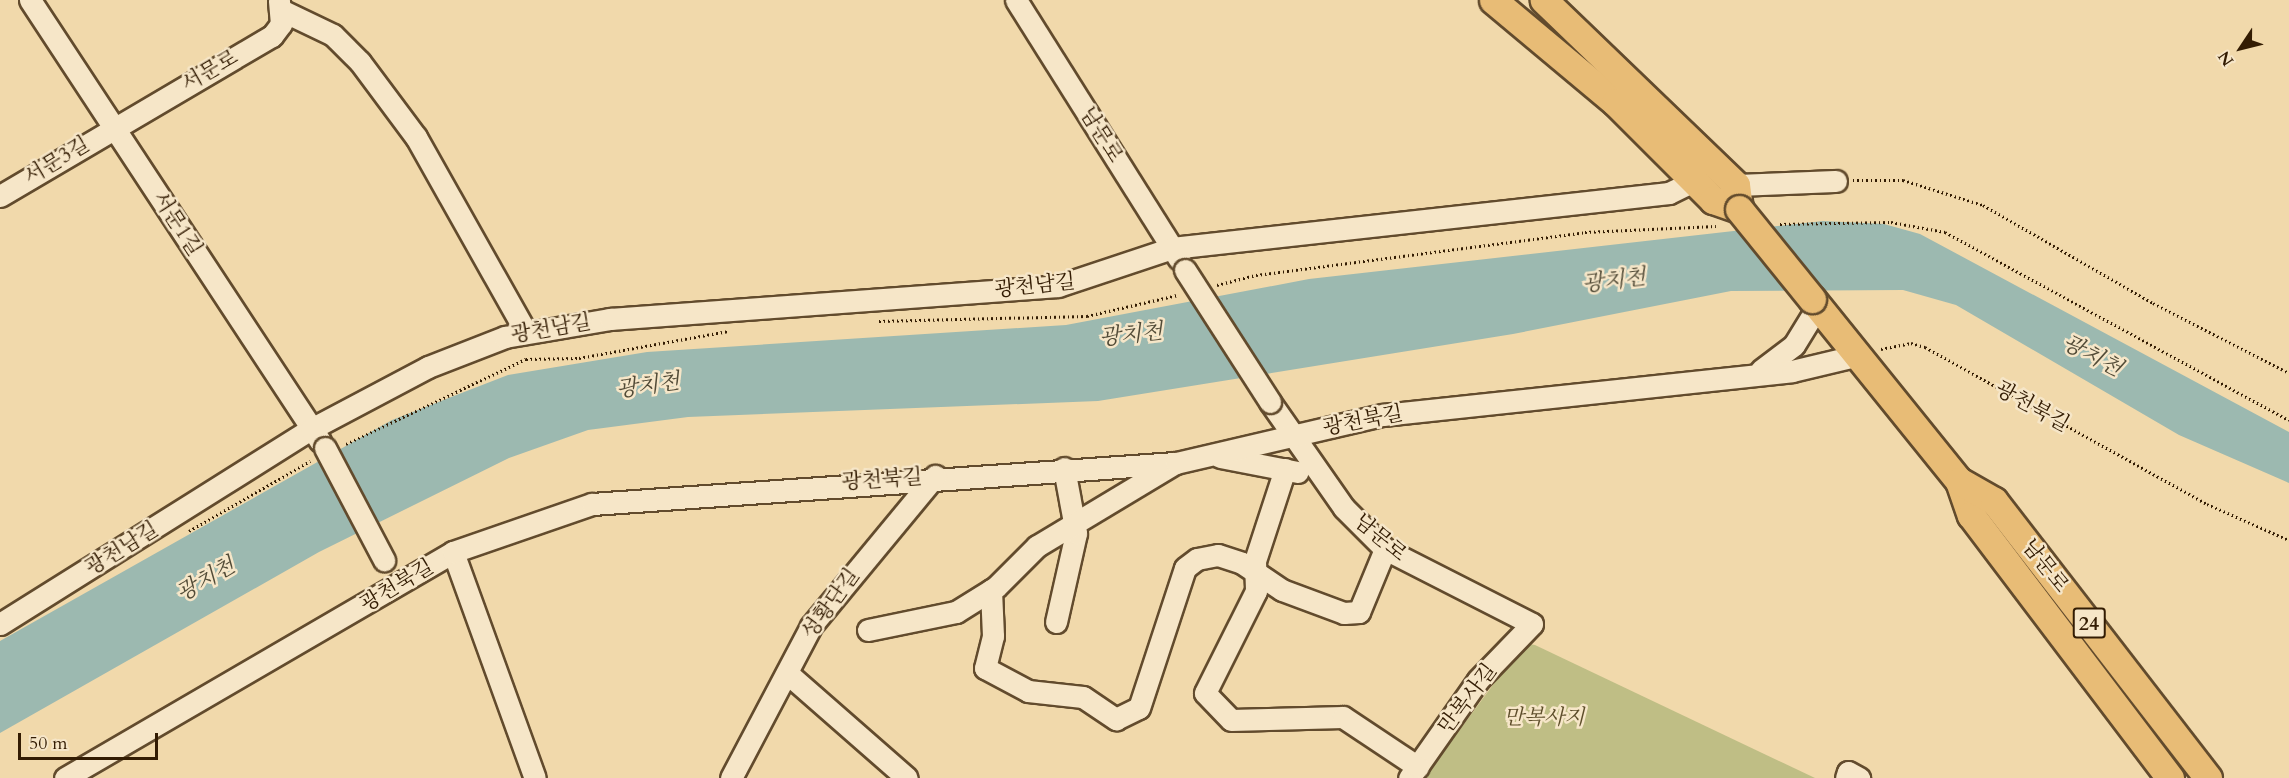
<!DOCTYPE html>
<html>
<head>
<meta charset="utf-8">
<style>
  body { margin:0 }
  #map { position:relative; width:2289px; height:778px; overflow:hidden; background:#f1d9ab; font-family:Cardo,"Noto Serif KR",serif }
  div>[style] { position:absolute }
  .green>* { inset:0; background:#bfbe85 }
  .water>* { inset:0; background:#9cb9b0 }
  .path>* { height:3px; margin-top:-1.5px; transform-origin:0; background:repeating-linear-gradient(90deg,#331c03 0 1.5px,transparent 0 4.5px) }
  .roads { filter:drop-shadow(2px 0 #624b2d) drop-shadow(-2px 0 #624b2d) drop-shadow(0 2px #624b2d) drop-shadow(0 -2px #624b2d) }
  .minor>* { height:21px; margin:-10.5px; padding:0 10.5px; transform-origin:10.5px; border-radius:10.5px; background:#f6e6c8 }
  .major>* { height:27px; margin:-13.5px; padding:0 13.5px; transform-origin:13.5px; border-radius:13.5px; background:#e8bc76 }
  .bridges { filter:drop-shadow(2px 0 #624b2d) drop-shadow(-2px 0 #624b2d) drop-shadow(0 2px #624b2d) drop-shadow(0 -2px #624b2d) }
  .minor-bridge>* { height:21px; margin:-10.5px; padding:0 10.5px; transform-origin:10.5px; border-radius:10.5px; background:#f6e6c8 }
  .major-bridge>* { height:27px; margin:-13.5px; padding:0 13.5px; transform-origin:13.5px; border-radius:13.5px; background:#e8bc76 }
  span { translate:-50% -50%; white-space:nowrap; text-align:center; line-height:1.15; -webkit-text-stroke:5px #f6e6c8; paint-order:stroke }
  .shield-label span { padding:2px 4px; background:#f6e6c8; border:2px solid; border-radius:4px; -webkit-text-stroke-width:0 }
  .shield-label { font-size:20px; color:#331c03; font-weight:700 }
  .street-label { font-size:21px; color:#331c03 }
  .park-label { font-size:21px; color:#5d4d2a; font-style:italic }
  .water-label { font-size:22px; color:#524b37; font-style:italic }
  .north { position:absolute; left:2211px; top:18px; width:60px; height:60px; -webkit-text-stroke:4px #f6e6c8; paint-order:stroke; rotate:235deg; font-size:16px; font-weight:700; line-height:24px; text-align:center; color:#331c03 }
  .north::after { content:''; display:block; margin:auto; width:21px; height:27px; background:#331c03; clip-path:polygon(50% 0,100% 100%,50% 72%,0 100%) }
  .scale { position:absolute; left:18px; top:733px; width:140px; height:27px; box-sizing:border-box; border:3px solid #331c03; border-top:0; padding-left:8px; font-size:18px; line-height:21px; white-space:nowrap; color:#331c03; -webkit-text-stroke:4px #f6e6c8; paint-order:stroke }
</style>
</head>
<body>
<div id="map">
  <div class="green">
    <div style="clip-path:polygon(1524px 643px,1535px 645px,1815px 778px,1424px 778px)"></div>
  </div>
  <div class="water">
    <div style="clip-path:polygon(1823px 221px,1884px 224px,1920px 234px,2289px 432px,2289px 483px,2179px 435px,1956px 305px,1903px 290px,1731px 291px,1513px 334px,1098px 401px,688px 417px,588px 430px,509px 458px,319px 552px,0 733px,0 641px,392px 420px,508px 375px,647px 352px,1066px 325px,1309px 279px)"></div>
  </div>
  <div class="path">
    <div style="left:1853px;top:180px;width:50px"></div>
    <div style="left:1903px;top:180px;width:84px;rotate:17.4deg"></div>
    <div style="left:1983px;top:205px;width:196px;rotate:30deg"></div>
    <div style="left:2153px;top:303px;width:153px;rotate:27.2deg"></div>
    <div style="left:1780px;top:224px;width:111px;rotate:-1deg"></div>
    <div style="left:1891px;top:222px;width:55px;rotate:10.5deg"></div>
    <div style="left:1945px;top:232px;width:392px;rotate:28.7deg"></div>
    <div style="left:1217px;top:285px;width:40px;rotate:-14.4deg"></div>
    <div style="left:1256px;top:275px;width:332px;rotate:-7.4deg"></div>
    <div style="left:1585px;top:232px;width:131px;rotate:-2.6deg"></div>
    <div style="left:879px;top:321px;width:208px;rotate:-1.4deg"></div>
    <div style="left:1087px;top:316px;width:93px;rotate:-13deg"></div>
    <div style="left:1881px;top:349px;width:31px;rotate:-11deg"></div>
    <div style="left:1911px;top:343px;width:15px;rotate:16deg"></div>
    <div style="left:1925px;top:347px;width:323px;rotate:29.1deg"></div>
    <div style="left:2207px;top:504px;width:90px;rotate:23.7deg"></div>
    <div style="left:346px;top:444px;width:199px;rotate:-25.3deg"></div>
    <div style="left:526px;top:359px;width:53px;rotate:-1.1deg"></div>
    <div style="left:579px;top:358px;width:152px;rotate:-10.2deg"></div>
    <div style="left:189px;top:531px;width:140px;rotate:-30deg"></div>
  </div>
  <div class="roads">
    <div class="minor">
      <div style="left:30px;top:0;width:528px;rotate:56.67deg"></div>
      <div style="left:1016px;top:0;width:306px;rotate:57.8deg"></div>
      <div style="left:283px;top:11px;width:55px;rotate:25.6deg"></div>
      <div style="left:333px;top:35px;width:38px;rotate:45deg"></div>
      <div style="left:360px;top:62px;width:94px;rotate:53.3deg"></div>
      <div style="left:416px;top:137px;width:224px;rotate:60.6deg"></div>
      <div style="left:1736px;top:185px;width:100px;rotate:-2.3deg"></div>
      <div style="left:0;top:196px;width:316px;rotate:-30.5deg"></div>
      <div style="left:272px;top:36px;width:15px;rotate:-53deg"></div>
      <div style="left:281px;top:24px;width:24px;rotate:-95deg"></div>
      <div style="left:1761px;top:370px;width:41px;rotate:-37.1deg"></div>
      <div style="left:1794px;top:345px;width:46px;rotate:-58.4deg"></div>
      <div style="left:1270px;top:402px;width:129px;rotate:55.1deg"></div>
      <div style="left:1344px;top:508px;width:58px;rotate:45deg"></div>
      <div style="left:1385px;top:549px;width:165px;rotate:27deg"></div>
      <div style="left:1532px;top:624px;width:78px;rotate:134deg"></div>
      <div style="left:1478px;top:680px;width:120px;rotate:125.1deg"></div>
      <div style="left:1220px;top:457px;width:79px;rotate:10.9deg"></div>
      <div style="left:1285px;top:469px;width:97px;rotate:108.1deg"></div>
      <div style="left:1255px;top:561px;width:30px;rotate:88deg"></div>
      <div style="left:1256px;top:591px;width:114px;rotate:116.6deg"></div>
      <div style="left:1205px;top:693px;width:37px;rotate:46deg"></div>
      <div style="left:1231px;top:720px;width:112px;rotate:-1.5deg"></div>
      <div style="left:1343px;top:717px;width:90px;rotate:33.7deg"></div>
      <div style="left:453px;top:552px;width:240px;rotate:70.1deg"></div>
      <div style="left:991px;top:590px;width:46px;rotate:87.5deg"></div>
      <div style="left:993px;top:636px;width:33px;rotate:104deg"></div>
      <div style="left:985px;top:668px;width:49px;rotate:28.1deg"></div>
      <div style="left:1028px;top:691px;width:55px;rotate:6.2deg"></div>
      <div style="left:1083px;top:697px;width:40px;rotate:34deg"></div>
      <div style="left:1116px;top:719px;width:25px;rotate:-26deg"></div>
      <div style="left:1139px;top:708px;width:147px;rotate:-71.8deg"></div>
      <div style="left:1185px;top:568px;width:15px;rotate:-37deg"></div>
      <div style="left:1197px;top:559px;width:21px;rotate:-11deg"></div>
      <div style="left:1218px;top:555px;width:25px;rotate:18deg"></div>
      <div style="left:1242px;top:563px;width:48px;rotate:34deg"></div>
      <div style="left:1282px;top:590px;width:66px;rotate:20.4deg"></div>
      <div style="left:1344px;top:613px;width:15px;rotate:-4deg"></div>
      <div style="left:1359px;top:612px;width:68px;rotate:-67.6deg"></div>
      <div style="left:1056px;top:622px;width:91px;rotate:-77.3deg"></div>
      <div style="left:1076px;top:533px;width:66px;rotate:-100.5deg"></div>
      <div style="left:0;top:624px;width:367px;rotate:-32.1deg"></div>
      <div style="left:311px;top:429px;width:132px;rotate:-27.9deg"></div>
      <div style="left:428px;top:367px;width:83px;rotate:-21.3deg"></div>
      <div style="left:505px;top:337px;width:107px;rotate:-9.7deg"></div>
      <div style="left:610px;top:319px;width:449px;rotate:-4.2deg"></div>
      <div style="left:1058px;top:286px;width:120px;rotate:-18.4deg"></div>
      <div style="left:1172px;top:248px;width:500px;rotate:-6.31deg"></div>
      <div style="left:1669px;top:193px;width:30px;rotate:-26deg"></div>
      <div style="left:868px;top:630px;width:90px;rotate:-11.6deg"></div>
      <div style="left:956px;top:612px;width:47px;rotate:-32deg"></div>
      <div style="left:996px;top:587px;width:58px;rotate:-45deg"></div>
      <div style="left:1037px;top:546px;width:161px;rotate:-31deg"></div>
      <div style="left:787px;top:673px;width:159px;rotate:41.2deg"></div>
      <div style="left:65px;top:778px;width:449px;rotate:-30.2deg"></div>
      <div style="left:453px;top:552px;width:147px;rotate:-19.1deg"></div>
      <div style="left:592px;top:504px;width:585px;rotate:-4.02deg"></div>
      <div style="left:1176px;top:463px;width:212px;rotate:-13.1deg"></div>
      <div style="left:1383px;top:415px;width:411px;rotate:-6.1deg"></div>
      <div style="left:1792px;top:371px;width:69px;rotate:-13.4deg"></div>
      <div style="left:731px;top:778px;width:172px;rotate:-62.2deg"></div>
      <div style="left:811px;top:626px;width:195px;rotate:-50.4deg"></div>
      <div style="left:1846px;top:778px;width:6px;rotate:-72deg"></div>
      <div style="left:1848px;top:772px;width:13px;rotate:29deg"></div>
    </div>
    <div class="major">
      <div style="left:1493px;top:0;width:159px;rotate:39.9deg"></div>
      <div style="left:1615px;top:102px;width:139px;rotate:45deg"></div>
      <div style="left:1713px;top:200px;width:28px;rotate:19deg"></div>
      <div style="left:1739px;top:209px;width:24px;rotate:-97deg"></div>
      <div style="left:1736px;top:185px;width:267px;rotate:-136.1deg"></div>
      <div style="left:1812px;top:299px;width:234px;rotate:51.1deg"></div>
      <div style="left:1959px;top:481px;width:36px;rotate:71deg"></div>
      <div style="left:1971px;top:515px;width:330px;rotate:52.9deg"></div>
      <div style="left:1959px;top:481px;width:40px;rotate:29.7deg"></div>
      <div style="left:1994px;top:501px;width:350px;rotate:52.3deg"></div>
    </div>
  </div>
  <div class="bridges">
    <div class="minor-bridge">
      <div style="left:1185px;top:270px;width:157px;rotate:57.2deg"></div>
      <div style="left:325px;top:448px;width:127px;rotate:62.2deg"></div>
    </div>
    <div class="major-bridge">
      <div style="left:1739px;top:209px;width:116px;rotate:51deg"></div>
    </div>
  </div>
  <div class="shield-label">
    <span style="left:2089px;top:623px">24</span>
  </div>
  <div class="street-label">
    <span style="left:210px;top:71px;rotate:-30deg">서문로</span>
    <span style="left:1101px;top:135px;rotate:58deg">남문로</span>
    <span style="left:57px;top:161px;rotate:-31deg">서문3길</span>
    <span style="left:177px;top:224px;rotate:57deg">서문1길</span>
    <span style="left:1035px;top:286px;rotate:-6deg">광천남길</span>
    <span style="left:551px;top:329px;rotate:-10deg">광천남길</span>
    <span style="left:2032px;top:407px;rotate:29deg">광천북길</span>
    <span style="left:1363px;top:421px;rotate:-11deg">광천북길</span>
    <span style="left:882px;top:480px;rotate:-4deg">광천북길</span>
    <span style="left:1380px;top:538px;rotate:40deg">남문로</span>
    <span style="left:122px;top:549px;rotate:-32deg">광천남길</span>
    <span style="left:2045px;top:566px;rotate:52deg">남문로</span>
    <span style="left:397px;top:586px;rotate:-31deg">광천북길</span>
    <span style="left:831px;top:604px;rotate:-54deg">성황단길</span>
    <span style="left:1468px;top:699px;rotate:-53deg">만복사길</span>
  </div>
  <div class="park-label">
    <span style="left:1544px;top:718px">만복사지</span>
  </div>
  <div class="water-label">
    <span style="left:1614px;top:281px;rotate:-7deg">광치천</span>
    <span style="left:1131px;top:335px;rotate:-6deg">광치천</span>
    <span style="left:2092px;top:356px;rotate:28deg">광치천</span>
    <span style="left:648px;top:386px;rotate:-8deg">광치천</span>
    <span style="left:206px;top:580px;rotate:-30deg">광치천</span>
  </div>
  <div class="north">N</div>
  <div class="scale">50 m</div>
</div>
</body>
</html>
